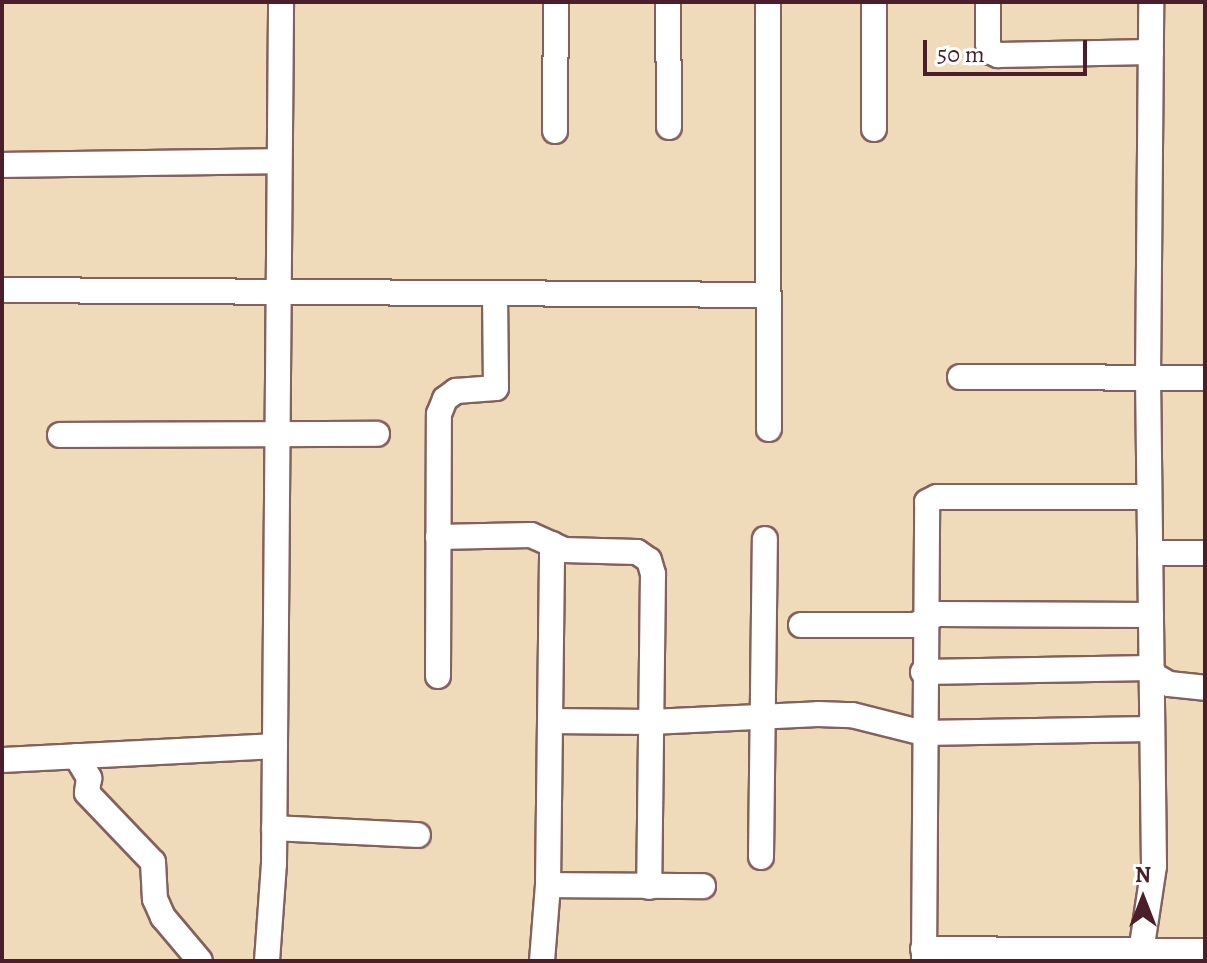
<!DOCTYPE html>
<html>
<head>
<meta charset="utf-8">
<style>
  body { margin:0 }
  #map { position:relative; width:1207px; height:963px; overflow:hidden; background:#efdbb9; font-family:Alegreya,serif }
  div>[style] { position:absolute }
  .roads { filter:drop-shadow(2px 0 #84615d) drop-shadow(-2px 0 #84615d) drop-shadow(0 2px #84615d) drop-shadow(0 -2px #84615d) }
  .minor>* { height:24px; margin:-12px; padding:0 12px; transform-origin:12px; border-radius:12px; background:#fff }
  span { translate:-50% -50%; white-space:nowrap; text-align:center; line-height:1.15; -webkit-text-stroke:6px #fff; paint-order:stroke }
  .frame { position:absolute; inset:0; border:4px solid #4a1f2b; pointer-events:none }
  .north { position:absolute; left:1103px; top:859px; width:80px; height:80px; -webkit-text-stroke:6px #fff; paint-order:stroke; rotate:0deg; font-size:22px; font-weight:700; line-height:32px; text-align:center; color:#4a1f2b }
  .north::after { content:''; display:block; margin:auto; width:28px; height:36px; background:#4a1f2b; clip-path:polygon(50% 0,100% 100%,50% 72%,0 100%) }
  .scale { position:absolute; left:923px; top:40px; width:164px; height:36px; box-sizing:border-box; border:4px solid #4a1f2b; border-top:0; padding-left:10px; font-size:24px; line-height:28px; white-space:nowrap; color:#4a1f2b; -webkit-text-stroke:6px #fff; paint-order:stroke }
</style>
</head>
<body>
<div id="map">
  <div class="roads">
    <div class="minor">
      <div style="left:668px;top:2px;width:125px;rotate:89.5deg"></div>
      <div style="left:768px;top:2px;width:427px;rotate:89.9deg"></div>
      <div style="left:874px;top:2px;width:127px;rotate:90deg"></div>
      <div style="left:988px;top:2px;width:42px;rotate:90deg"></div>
      <div style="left:988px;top:44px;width:9px;rotate:69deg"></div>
      <div style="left:991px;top:52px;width:8px;rotate:23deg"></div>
      <div style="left:998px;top:55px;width:153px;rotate:-1.1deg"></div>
      <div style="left:555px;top:131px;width:129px;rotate:-89.6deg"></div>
      <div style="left:2px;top:165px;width:277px;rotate:-0.8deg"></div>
      <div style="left:2px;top:290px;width:766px;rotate:0.37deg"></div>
      <div style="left:960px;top:377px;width:245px;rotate:0.2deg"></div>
      <div style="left:60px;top:435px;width:317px;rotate:-0.2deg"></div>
      <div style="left:438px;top:537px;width:93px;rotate:-1.2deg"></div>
      <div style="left:531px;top:535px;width:36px;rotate:24deg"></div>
      <div style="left:564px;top:550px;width:73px;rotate:1.6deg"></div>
      <div style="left:637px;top:552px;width:14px;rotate:34deg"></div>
      <div style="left:649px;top:560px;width:15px;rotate:74deg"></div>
      <div style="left:653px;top:574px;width:313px;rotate:90.7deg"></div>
      <div style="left:1150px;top:553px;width:55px"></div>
      <div style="left:801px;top:625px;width:114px"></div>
      <div style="left:915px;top:625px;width:25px;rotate:-26deg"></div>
      <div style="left:938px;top:614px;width:213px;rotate:0.3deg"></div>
      <div style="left:923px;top:672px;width:228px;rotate:-1deg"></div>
      <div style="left:1151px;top:668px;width:9px;rotate:63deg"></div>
      <div style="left:1155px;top:676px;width:16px;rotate:30deg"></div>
      <div style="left:1169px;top:684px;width:36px;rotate:6deg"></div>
      <div style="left:438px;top:676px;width:262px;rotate:-89.8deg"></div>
      <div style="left:439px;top:414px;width:16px;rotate:-68deg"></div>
      <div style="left:445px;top:399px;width:14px;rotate:-36deg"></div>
      <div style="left:456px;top:391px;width:40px;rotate:-4.3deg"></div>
      <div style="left:496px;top:388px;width:95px;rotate:-90.6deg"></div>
      <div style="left:550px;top:721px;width:101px;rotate:0.6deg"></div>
      <div style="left:651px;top:722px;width:167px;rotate:-2.7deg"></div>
      <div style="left:818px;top:714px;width:34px;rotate:2deg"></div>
      <div style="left:852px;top:715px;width:73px;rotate:14.2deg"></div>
      <div style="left:923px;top:733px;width:229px;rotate:-1deg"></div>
      <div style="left:76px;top:756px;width:26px;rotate:59deg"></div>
      <div style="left:89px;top:778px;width:15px;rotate:98deg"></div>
      <div style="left:87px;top:793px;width:95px;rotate:46.3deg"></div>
      <div style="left:153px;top:862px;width:37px;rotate:87deg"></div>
      <div style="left:155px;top:899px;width:20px;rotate:66deg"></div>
      <div style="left:163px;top:917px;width:57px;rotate:49.9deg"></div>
      <div style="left:2px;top:760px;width:273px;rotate:-2.9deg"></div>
      <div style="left:274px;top:828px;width:144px;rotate:2.8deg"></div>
      <div style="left:761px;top:857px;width:318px;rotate:-89.3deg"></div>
      <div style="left:548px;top:885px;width:155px;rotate:0.4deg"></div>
      <div style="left:923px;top:949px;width:282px;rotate:0.4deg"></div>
      <div style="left:1141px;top:952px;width:87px;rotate:-81.4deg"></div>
      <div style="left:1154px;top:866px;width:488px;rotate:-90.7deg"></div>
      <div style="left:1148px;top:378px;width:376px;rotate:-89.5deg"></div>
      <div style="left:267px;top:961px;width:97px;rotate:-85.9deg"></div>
      <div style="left:274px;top:864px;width:862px;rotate:-89.53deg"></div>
      <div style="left:542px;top:961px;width:76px;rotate:-85.5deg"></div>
      <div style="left:548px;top:885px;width:341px;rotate:-89.3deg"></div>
      <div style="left:924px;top:961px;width:459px;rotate:-89.6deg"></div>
      <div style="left:927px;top:502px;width:11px;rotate:-27deg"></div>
      <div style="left:937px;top:497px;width:212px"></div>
    </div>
  </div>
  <div class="frame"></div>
  <div class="north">N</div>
  <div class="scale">50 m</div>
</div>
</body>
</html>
